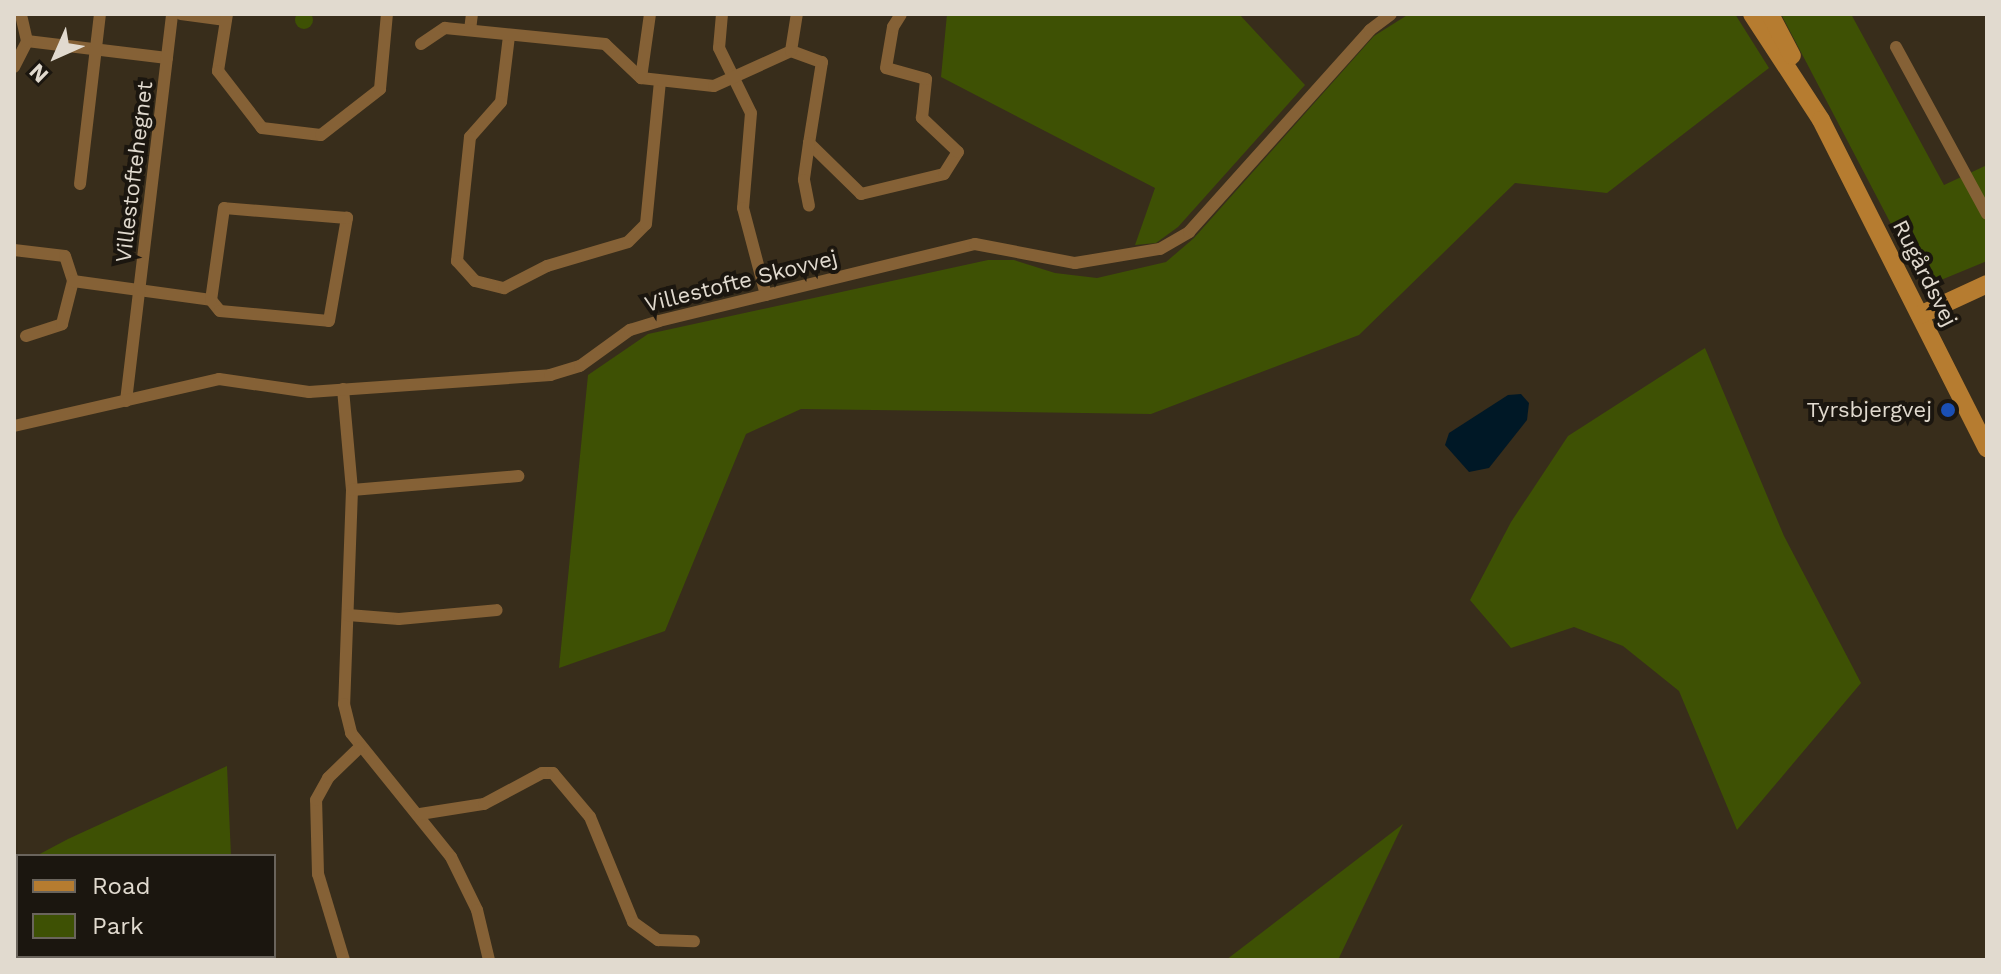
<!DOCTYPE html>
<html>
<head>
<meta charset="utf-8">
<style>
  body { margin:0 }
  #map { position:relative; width:2001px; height:974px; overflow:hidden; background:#382d1b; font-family:"Work Sans",sans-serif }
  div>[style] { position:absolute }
  .green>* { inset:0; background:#3e5104; transform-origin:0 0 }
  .round { border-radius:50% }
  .water>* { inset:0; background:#001826 }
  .street>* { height:12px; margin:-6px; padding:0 6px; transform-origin:6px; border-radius:6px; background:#856136 }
  .secondary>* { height:18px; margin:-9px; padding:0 9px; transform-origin:9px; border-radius:9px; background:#b67c30 }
  .dots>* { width:22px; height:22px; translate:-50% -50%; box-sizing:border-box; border:4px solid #1b160f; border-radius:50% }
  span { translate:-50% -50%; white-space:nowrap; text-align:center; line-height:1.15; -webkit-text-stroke:8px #1b160f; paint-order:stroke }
  .street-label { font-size:22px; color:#e1dacf }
  .poi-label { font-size:22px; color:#e1dacf }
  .right { translate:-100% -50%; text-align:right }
  .frame { position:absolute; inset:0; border:16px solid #e1dacf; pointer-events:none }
  .legend { position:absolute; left:16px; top:854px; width:260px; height:104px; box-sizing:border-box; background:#1b160f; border:2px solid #6a645c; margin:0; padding:10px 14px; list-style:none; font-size:24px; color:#e1dacf }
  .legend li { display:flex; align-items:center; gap:16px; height:40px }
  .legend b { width:40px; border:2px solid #6a645c }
  .north { position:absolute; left:16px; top:16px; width:80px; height:80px; -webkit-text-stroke:6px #1b160f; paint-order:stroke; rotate:225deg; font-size:22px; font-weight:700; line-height:32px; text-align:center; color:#e1dacf }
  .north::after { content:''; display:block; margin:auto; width:28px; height:36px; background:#e1dacf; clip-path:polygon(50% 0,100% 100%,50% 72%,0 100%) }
</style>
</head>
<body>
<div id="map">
  <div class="green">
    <div class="round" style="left:295px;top:11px;width:18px;height:18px"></div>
    <div style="clip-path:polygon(947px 14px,1239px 14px,1305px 85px,1178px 227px,1156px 243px,1135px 245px,1155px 188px,941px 77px)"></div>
    <div style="clip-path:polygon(1409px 14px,1735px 14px,1769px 68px,1607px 193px,1515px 183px,1359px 335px,1151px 414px,801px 409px,746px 434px,665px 631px,559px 668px,588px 375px,648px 334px,988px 260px,1014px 260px,1055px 273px,1097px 278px,1166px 262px,1194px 238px,1374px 36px)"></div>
    <div style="clip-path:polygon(1781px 14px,1851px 14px,1944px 185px,1987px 165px,1987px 261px,1924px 287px)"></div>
    <div style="clip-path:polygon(1705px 348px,1784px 536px,1861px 683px,1737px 830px,1679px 691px,1623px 646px,1574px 627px,1511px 648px,1470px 600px,1511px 522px,1568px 436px)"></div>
    <div style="clip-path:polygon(227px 766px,231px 856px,36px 856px,68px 839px)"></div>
    <div style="clip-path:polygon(1403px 824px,1338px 960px,1226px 960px)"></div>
    <div style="left:57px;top:956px;width:188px;height:4px"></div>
  </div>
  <div class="water">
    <div style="clip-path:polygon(1521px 394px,1529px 403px,1527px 420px,1489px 468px,1469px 472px,1445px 445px,1449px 433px,1508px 395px)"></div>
  </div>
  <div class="street">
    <div style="left:181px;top:14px;width:45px;rotate:7.6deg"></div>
    <div style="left:227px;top:14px;width:58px;rotate:99deg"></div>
    <div style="left:218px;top:71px;width:72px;rotate:52.3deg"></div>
    <div style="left:262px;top:128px;width:59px;rotate:6.8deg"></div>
    <div style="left:321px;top:135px;width:75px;rotate:-37.9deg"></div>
    <div style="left:380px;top:89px;width:75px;rotate:-84.7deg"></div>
    <div style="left:722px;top:14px;width:34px;rotate:95deg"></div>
    <div style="left:719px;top:48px;width:72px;rotate:63.8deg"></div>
    <div style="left:751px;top:113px;width:95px;rotate:94.8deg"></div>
    <div style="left:743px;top:208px;width:90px;rotate:75.2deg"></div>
    <div style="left:470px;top:30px;width:16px;rotate:-83deg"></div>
    <div style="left:509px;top:36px;width:66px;rotate:96.9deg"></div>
    <div style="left:501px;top:102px;width:47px;rotate:131.5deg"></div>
    <div style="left:470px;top:137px;width:125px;rotate:96deg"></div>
    <div style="left:457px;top:261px;width:27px;rotate:48deg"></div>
    <div style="left:475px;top:281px;width:30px;rotate:14deg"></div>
    <div style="left:504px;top:288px;width:48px;rotate:-27.1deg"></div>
    <div style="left:547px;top:266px;width:84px;rotate:-16.5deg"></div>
    <div style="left:628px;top:242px;width:25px;rotate:-45deg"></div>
    <div style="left:646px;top:224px;width:144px;rotate:-84.4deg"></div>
    <div style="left:27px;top:41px;width:141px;rotate:6.9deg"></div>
    <div style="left:421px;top:44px;width:29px;rotate:-34deg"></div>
    <div style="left:445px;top:28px;width:161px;rotate:5.7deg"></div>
    <div style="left:605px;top:44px;width:50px;rotate:43.4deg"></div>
    <div style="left:641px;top:78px;width:73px;rotate:6.3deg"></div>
    <div style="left:714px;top:86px;width:85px;rotate:-24.4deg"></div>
    <div style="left:791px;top:51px;width:33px;rotate:20deg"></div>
    <div style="left:822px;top:62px;width:82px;rotate:99.1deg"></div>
    <div style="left:809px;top:143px;width:73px;rotate:44.4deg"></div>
    <div style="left:861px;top:194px;width:85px;rotate:-13.5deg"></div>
    <div style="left:944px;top:174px;width:26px;rotate:-58deg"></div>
    <div style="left:958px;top:152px;width:50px;rotate:-136.6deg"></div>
    <div style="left:922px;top:118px;width:39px;rotate:-84deg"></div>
    <div style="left:926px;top:79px;width:41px;rotate:-164.6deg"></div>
    <div style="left:886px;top:68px;width:42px;rotate:-80.3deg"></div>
    <div style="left:893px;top:27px;width:15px;rotate:-58deg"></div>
    <div style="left:1896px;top:47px;width:190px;rotate:61.4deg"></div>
    <div style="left:791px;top:51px;width:37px;rotate:-81deg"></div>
    <div style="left:14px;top:67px;width:29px;rotate:-63deg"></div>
    <div style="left:27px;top:41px;width:28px;rotate:-103deg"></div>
    <div style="left:641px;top:78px;width:65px;rotate:-82deg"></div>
    <div style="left:809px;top:143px;width:37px;rotate:98deg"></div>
    <div style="left:804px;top:180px;width:26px;rotate:79deg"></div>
    <div style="left:80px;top:184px;width:171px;rotate:-83.3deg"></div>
    <div style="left:14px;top:250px;width:51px;rotate:6.7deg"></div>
    <div style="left:65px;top:256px;width:26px;rotate:72deg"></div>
    <div style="left:26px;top:336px;width:38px;rotate:-18deg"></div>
    <div style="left:62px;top:324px;width:44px;rotate:-75.7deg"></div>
    <div style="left:73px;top:281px;width:139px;rotate:7.8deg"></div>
    <div style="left:211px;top:300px;width:14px;rotate:51deg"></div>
    <div style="left:220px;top:311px;width:109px;rotate:5.2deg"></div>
    <div style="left:329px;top:321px;width:105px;rotate:-80.1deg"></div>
    <div style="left:347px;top:218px;width:123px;rotate:-175.4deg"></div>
    <div style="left:224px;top:208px;width:93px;rotate:98deg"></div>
    <div style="left:343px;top:389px;width:101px;rotate:84.9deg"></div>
    <div style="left:352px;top:490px;width:214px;rotate:92.1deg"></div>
    <div style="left:344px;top:704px;width:30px;rotate:76deg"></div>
    <div style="left:351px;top:733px;width:159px;rotate:51.1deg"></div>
    <div style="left:451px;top:857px;width:59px;rotate:63.9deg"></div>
    <div style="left:477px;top:910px;width:51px;rotate:76.5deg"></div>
    <div style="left:126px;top:401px;width:390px;rotate:-83.2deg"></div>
    <div style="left:14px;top:426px;width:210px;rotate:-12.9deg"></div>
    <div style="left:219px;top:379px;width:91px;rotate:8.2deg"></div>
    <div style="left:309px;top:392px;width:242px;rotate:-4deg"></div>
    <div style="left:550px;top:375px;width:31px;rotate:-17deg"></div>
    <div style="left:580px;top:366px;width:62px;rotate:-35.8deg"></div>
    <div style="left:630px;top:330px;width:30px;rotate:-17deg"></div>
    <div style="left:659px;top:321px;width:325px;rotate:-13.7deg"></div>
    <div style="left:975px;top:244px;width:102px;rotate:10.8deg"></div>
    <div style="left:1075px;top:263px;width:86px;rotate:-9.4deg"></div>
    <div style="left:1160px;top:249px;width:34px;rotate:-30deg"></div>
    <div style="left:1189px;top:232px;width:271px;rotate:-48.1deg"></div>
    <div style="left:1370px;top:30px;width:26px;rotate:-37deg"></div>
    <div style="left:352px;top:490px;width:167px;rotate:-4.8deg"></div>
    <div style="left:348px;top:615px;width:51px;rotate:4.5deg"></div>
    <div style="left:399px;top:619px;width:98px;rotate:-5.2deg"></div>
    <div style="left:420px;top:814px;width:65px;rotate:-8.9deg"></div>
    <div style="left:484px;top:804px;width:66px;rotate:-28.1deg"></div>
    <div style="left:542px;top:773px;width:11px"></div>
    <div style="left:553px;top:773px;width:57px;rotate:49.9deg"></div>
    <div style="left:590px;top:817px;width:113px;rotate:67.7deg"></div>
    <div style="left:633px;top:922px;width:31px;rotate:36deg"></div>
    <div style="left:658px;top:940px;width:36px;rotate:2deg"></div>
    <div style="left:344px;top:960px;width:90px;rotate:-106.8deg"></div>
    <div style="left:318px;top:874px;width:74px;rotate:-91.5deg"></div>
    <div style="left:316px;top:800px;width:25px;rotate:-61deg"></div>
    <div style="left:328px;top:778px;width:43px;rotate:-44.1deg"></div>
  </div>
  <div class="secondary">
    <div style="left:1752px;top:14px;width:126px;rotate:56.9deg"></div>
    <div style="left:1821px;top:120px;width:368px;rotate:63.2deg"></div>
    <div style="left:1770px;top:14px;width:47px;rotate:62.4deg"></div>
    <div style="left:1920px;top:315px;width:74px;rotate:-24.8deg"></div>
  </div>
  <div class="dots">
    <div style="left:1948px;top:410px;background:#1a4fb4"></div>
  </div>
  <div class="street-label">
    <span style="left:134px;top:172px;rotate:-83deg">Villestoftehegnet</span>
    <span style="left:1925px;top:273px;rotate:63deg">Rugårdsvej</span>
    <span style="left:741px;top:281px;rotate:-14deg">Villestofte Skovvej</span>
  </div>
  <div class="poi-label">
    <span class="right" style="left:1932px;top:410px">Tyrsbjergvej</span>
  </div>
  <div class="frame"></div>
  <ul class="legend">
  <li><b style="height:10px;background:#b67c30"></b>Road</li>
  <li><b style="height:22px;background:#3e5104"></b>Park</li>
  </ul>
  <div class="north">N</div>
</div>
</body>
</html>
